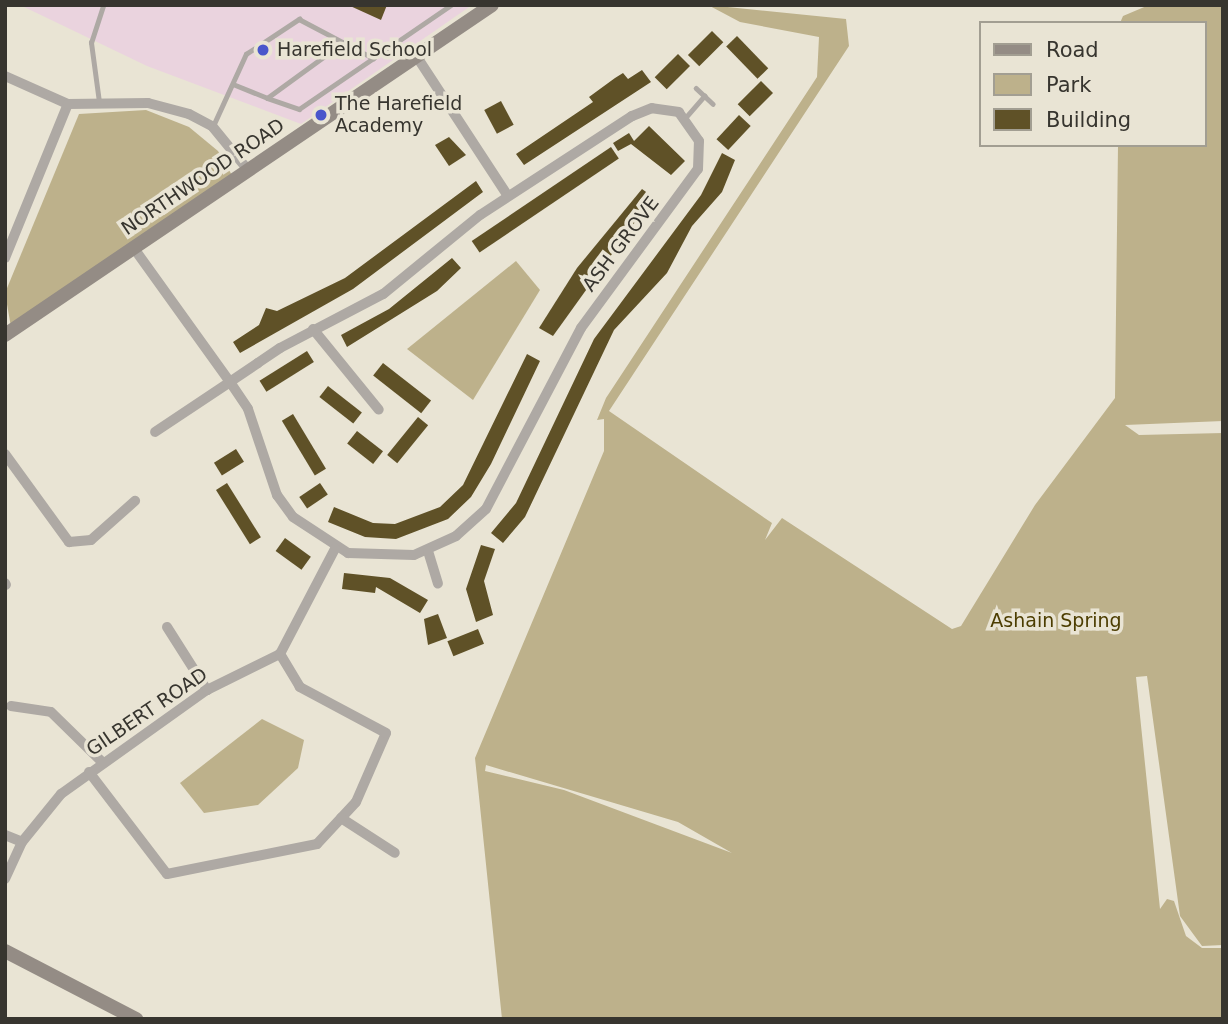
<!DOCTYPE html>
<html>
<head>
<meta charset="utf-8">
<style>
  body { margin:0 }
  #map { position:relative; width:1228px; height:1024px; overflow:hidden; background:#e9e4d4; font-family:"DejaVu Sans",sans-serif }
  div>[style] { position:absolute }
  .education>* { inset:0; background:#ead3de }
  .green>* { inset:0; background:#bdb18b }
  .building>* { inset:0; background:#5f5127; transform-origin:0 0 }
  .lane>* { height:4.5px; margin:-2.25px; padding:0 2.25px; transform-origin:2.25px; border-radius:2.25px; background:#aea9a4 }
  .street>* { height:10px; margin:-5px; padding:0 5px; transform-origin:5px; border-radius:5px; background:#aea9a4 }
  .secondary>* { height:14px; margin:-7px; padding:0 7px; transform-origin:7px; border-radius:7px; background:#948c85 }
  .dots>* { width:19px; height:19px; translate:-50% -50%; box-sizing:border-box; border:4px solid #e9e4d4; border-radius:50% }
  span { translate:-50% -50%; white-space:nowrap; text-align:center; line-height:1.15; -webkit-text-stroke:7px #e9e4d4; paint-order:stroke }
  .poi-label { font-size:19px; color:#37352f }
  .left { translate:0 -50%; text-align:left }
  .street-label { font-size:19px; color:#37352f }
  .park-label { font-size:19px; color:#4c3d01 }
  .frame { position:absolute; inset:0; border:7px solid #37352f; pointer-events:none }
  .legend { position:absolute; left:979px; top:21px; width:228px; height:126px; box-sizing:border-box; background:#e9e4d4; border:2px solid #a29e92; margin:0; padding:9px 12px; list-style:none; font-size:21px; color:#37352f }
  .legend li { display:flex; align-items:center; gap:14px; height:35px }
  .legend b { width:35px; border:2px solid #a29e92 }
</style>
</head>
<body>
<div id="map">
  <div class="education">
    <div style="clip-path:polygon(20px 5px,472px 5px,301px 124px,147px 66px)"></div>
  </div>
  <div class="green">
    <div style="clip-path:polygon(evenodd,708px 5px,846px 19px,849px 46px,609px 411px,772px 523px,765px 540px,782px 518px,952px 629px,961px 626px,1035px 505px,1115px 398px,1118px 145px,1205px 145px,1205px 23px,1120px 23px,1123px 16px,1149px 5px,1223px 5px,1223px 421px,1125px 425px,1139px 435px,1223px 433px,1223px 945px,1202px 946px,1180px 916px,1147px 676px,1136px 677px,1160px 909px,1167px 899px,1174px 901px,1186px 936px,1202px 948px,1223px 948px,1223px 1019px,502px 1019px,475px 758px,604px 451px,604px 419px,597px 420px,606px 398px,817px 77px,819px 37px,740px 22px,708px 5px,486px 765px,678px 822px,732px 853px,564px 790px,485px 771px,486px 765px)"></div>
    <div style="clip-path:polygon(146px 110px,189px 127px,218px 151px,233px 177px,11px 327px,5px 293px,79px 114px)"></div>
    <div style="clip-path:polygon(516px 261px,540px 290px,473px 400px,407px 349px)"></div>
    <div style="clip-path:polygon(262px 719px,304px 740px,298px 768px,258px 805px,204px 813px,180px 783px)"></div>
  </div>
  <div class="building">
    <div style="clip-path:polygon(348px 5px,387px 5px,381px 20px)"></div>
    <div style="left:712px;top:31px;width:16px;height:34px;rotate:45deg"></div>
    <div style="left:737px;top:36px;width:45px;height:15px;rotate:46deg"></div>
    <div style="left:678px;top:54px;width:17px;height:33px;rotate:45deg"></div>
    <div style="clip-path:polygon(642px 70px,651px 82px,524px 165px,516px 154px,593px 102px,589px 97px,615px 78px,623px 73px,628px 79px)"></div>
    <div style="left:761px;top:81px;width:17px;height:33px;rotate:45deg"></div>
    <div style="left:501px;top:101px;width:27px;height:19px;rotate:62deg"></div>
    <div style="left:739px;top:115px;width:16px;height:33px;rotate:43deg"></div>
    <div style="clip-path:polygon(649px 126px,685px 161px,671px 175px,631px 144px,618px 151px,613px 143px,629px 133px,634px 141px)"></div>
    <div style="clip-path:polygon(449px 137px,466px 155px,449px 166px,435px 145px)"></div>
    <div style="left:611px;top:147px;width:14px;height:168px;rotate:56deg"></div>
    <div style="clip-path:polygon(722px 153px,735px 160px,722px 192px,692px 226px,667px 273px,614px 330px,525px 517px,503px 543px,491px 533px,516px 503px,594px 339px,701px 195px)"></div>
    <div style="clip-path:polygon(476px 181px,483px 192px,353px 289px,240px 353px,233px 342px,259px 325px,266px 308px,277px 311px,345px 278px)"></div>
    <div style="clip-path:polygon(642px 189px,653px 197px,553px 336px,539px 328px,577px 268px)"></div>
    <div style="clip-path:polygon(452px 258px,461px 268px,437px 291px,347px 347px,341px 335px,389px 309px)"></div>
    <div style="left:307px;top:351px;width:13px;height:56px;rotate:58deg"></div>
    <div style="clip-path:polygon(527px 354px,540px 361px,491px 464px,471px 497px,448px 519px,396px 539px,365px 537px,328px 522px,334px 507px,373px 523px,395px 524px,440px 507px,463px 485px)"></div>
    <div style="left:383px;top:363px;width:61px;height:16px;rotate:38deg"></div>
    <div style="left:328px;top:386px;width:43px;height:14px;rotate:38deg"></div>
    <div style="left:293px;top:414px;width:64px;height:13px;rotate:59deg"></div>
    <div style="left:418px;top:417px;width:13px;height:49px;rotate:39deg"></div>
    <div style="left:357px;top:431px;width:33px;height:16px;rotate:38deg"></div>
    <div style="left:236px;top:449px;width:15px;height:26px;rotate:58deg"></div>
    <div style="left:227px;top:483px;width:64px;height:13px;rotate:58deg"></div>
    <div style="left:320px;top:483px;width:14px;height:25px;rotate:56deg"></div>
    <div style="left:285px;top:538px;width:32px;height:16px;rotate:36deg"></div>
    <div style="clip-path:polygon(481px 545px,495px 549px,484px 581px,493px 615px,476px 622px,466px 589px)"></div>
    <div style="clip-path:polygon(344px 573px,390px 578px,428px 600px,420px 613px,376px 587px,375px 593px,342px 589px)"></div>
    <div style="clip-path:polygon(438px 614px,447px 638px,428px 645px,424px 619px)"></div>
    <div style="left:478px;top:629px;width:16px;height:33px;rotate:68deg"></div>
  </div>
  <div class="lane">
    <div style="left:233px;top:84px;width:37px;rotate:22deg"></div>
    <div style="left:267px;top:98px;width:95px;rotate:-36deg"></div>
    <div style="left:696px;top:88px;width:23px;rotate:43deg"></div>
    <div style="left:267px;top:98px;width:34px;rotate:19deg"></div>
    <div style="left:299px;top:109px;width:184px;rotate:-34.4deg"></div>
    <div style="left:99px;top:102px;width:60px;rotate:-97.7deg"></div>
    <div style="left:91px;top:43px;width:40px;rotate:-72deg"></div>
    <div style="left:686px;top:117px;width:28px;rotate:-49deg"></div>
    <div style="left:213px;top:126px;width:79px;rotate:-65.4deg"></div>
    <div style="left:246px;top:54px;width:64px;rotate:-33.4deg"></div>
    <div style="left:299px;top:19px;width:84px;rotate:27.8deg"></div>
  </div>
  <div class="street">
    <div style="left:417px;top:57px;width:166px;rotate:56.8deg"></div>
    <div style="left:5px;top:76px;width:69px;rotate:24deg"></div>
    <div style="left:133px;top:247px;width:166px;rotate:54.3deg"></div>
    <div style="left:230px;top:382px;width:32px;rotate:56deg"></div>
    <div style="left:248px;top:409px;width:91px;rotate:71.4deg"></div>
    <div style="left:277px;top:495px;width:27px;rotate:54deg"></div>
    <div style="left:293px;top:517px;width:66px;rotate:33.2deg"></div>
    <div style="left:348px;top:553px;width:66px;rotate:1.7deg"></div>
    <div style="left:414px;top:555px;width:46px;rotate:-24.3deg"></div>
    <div style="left:456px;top:536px;width:40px;rotate:-42deg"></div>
    <div style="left:486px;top:509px;width:204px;rotate:-62.3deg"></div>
    <div style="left:581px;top:328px;width:197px;rotate:-53.7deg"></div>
    <div style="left:698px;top:169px;width:28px;rotate:-88deg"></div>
    <div style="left:699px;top:141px;width:35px;rotate:-125deg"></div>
    <div style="left:679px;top:112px;width:27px;rotate:-172deg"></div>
    <div style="left:652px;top:108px;width:22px;rotate:158deg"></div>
    <div style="left:632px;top:116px;width:181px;rotate:146.9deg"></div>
    <div style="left:480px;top:215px;width:125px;rotate:140.8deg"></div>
    <div style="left:383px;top:294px;width:116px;rotate:152.3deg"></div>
    <div style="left:280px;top:348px;width:27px;rotate:146deg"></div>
    <div style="left:258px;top:363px;width:34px;rotate:146deg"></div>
    <div style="left:230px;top:382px;width:90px;rotate:146.3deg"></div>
    <div style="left:5px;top:258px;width:166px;rotate:-67.8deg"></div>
    <div style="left:68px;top:104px;width:80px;rotate:-0.7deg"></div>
    <div style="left:148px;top:103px;width:42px;rotate:15deg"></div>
    <div style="left:189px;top:114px;width:26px;rotate:28deg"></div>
    <div style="left:212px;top:126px;width:57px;rotate:50.7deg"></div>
    <div style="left:313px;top:329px;width:104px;rotate:50.8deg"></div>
    <div style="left:5px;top:454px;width:109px;rotate:54deg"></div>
    <div style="left:69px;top:542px;width:22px;rotate:-5deg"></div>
    <div style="left:91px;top:540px;width:59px;rotate:-41.6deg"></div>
    <div style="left:428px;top:551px;width:34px;rotate:73deg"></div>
    <div style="left:5px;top:583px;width:2px;rotate:63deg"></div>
    <div style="left:167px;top:627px;width:75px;rotate:57.6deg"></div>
    <div style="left:11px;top:706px;width:40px;rotate:8.5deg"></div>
    <div style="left:51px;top:712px;width:71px;rotate:44.4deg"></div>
    <div style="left:89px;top:772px;width:128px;rotate:52.6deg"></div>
    <div style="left:167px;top:874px;width:153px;rotate:-11.3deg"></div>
    <div style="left:317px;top:844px;width:57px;rotate:-47.1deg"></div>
    <div style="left:356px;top:802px;width:75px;rotate:-66.5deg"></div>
    <div style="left:386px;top:733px;width:98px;rotate:-151.9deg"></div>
    <div style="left:300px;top:687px;width:39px;rotate:-121deg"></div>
    <div style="left:341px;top:818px;width:64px;rotate:32.9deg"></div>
    <div style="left:5px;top:835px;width:18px;rotate:22deg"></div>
    <div style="left:5px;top:879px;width:41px;rotate:-65.3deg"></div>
    <div style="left:22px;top:842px;width:62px;rotate:-50.9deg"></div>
    <div style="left:61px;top:794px;width:179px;rotate:-35.5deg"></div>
    <div style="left:207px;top:690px;width:81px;rotate:-26.3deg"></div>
    <div style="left:280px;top:654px;width:119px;rotate:-62.4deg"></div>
  </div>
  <div class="secondary">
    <div style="left:5px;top:335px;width:588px;rotate:-34.12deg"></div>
    <div style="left:5px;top:951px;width:148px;rotate:27.4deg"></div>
  </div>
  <div class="dots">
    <div style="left:263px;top:50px;background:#4956cb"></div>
    <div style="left:321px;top:115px;background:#4956cb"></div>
  </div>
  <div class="poi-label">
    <span class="left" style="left:277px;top:50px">Harefield School</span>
    <span class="left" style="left:335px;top:115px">The Harefield<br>Academy</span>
  </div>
  <div class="street-label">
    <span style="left:203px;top:177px;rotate:-34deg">NORTHWOOD ROAD</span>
    <span style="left:621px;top:244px;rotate:-53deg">ASH GROVE</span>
    <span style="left:147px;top:712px;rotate:-34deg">GILBERT ROAD</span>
  </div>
  <div class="park-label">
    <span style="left:1056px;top:621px">Ashain Spring</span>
  </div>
  <div class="frame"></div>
  <ul class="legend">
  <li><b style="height:9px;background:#948c85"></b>Road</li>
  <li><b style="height:19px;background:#bdb18b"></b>Park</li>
  <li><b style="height:19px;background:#5f5127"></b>Building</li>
  </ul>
</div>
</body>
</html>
